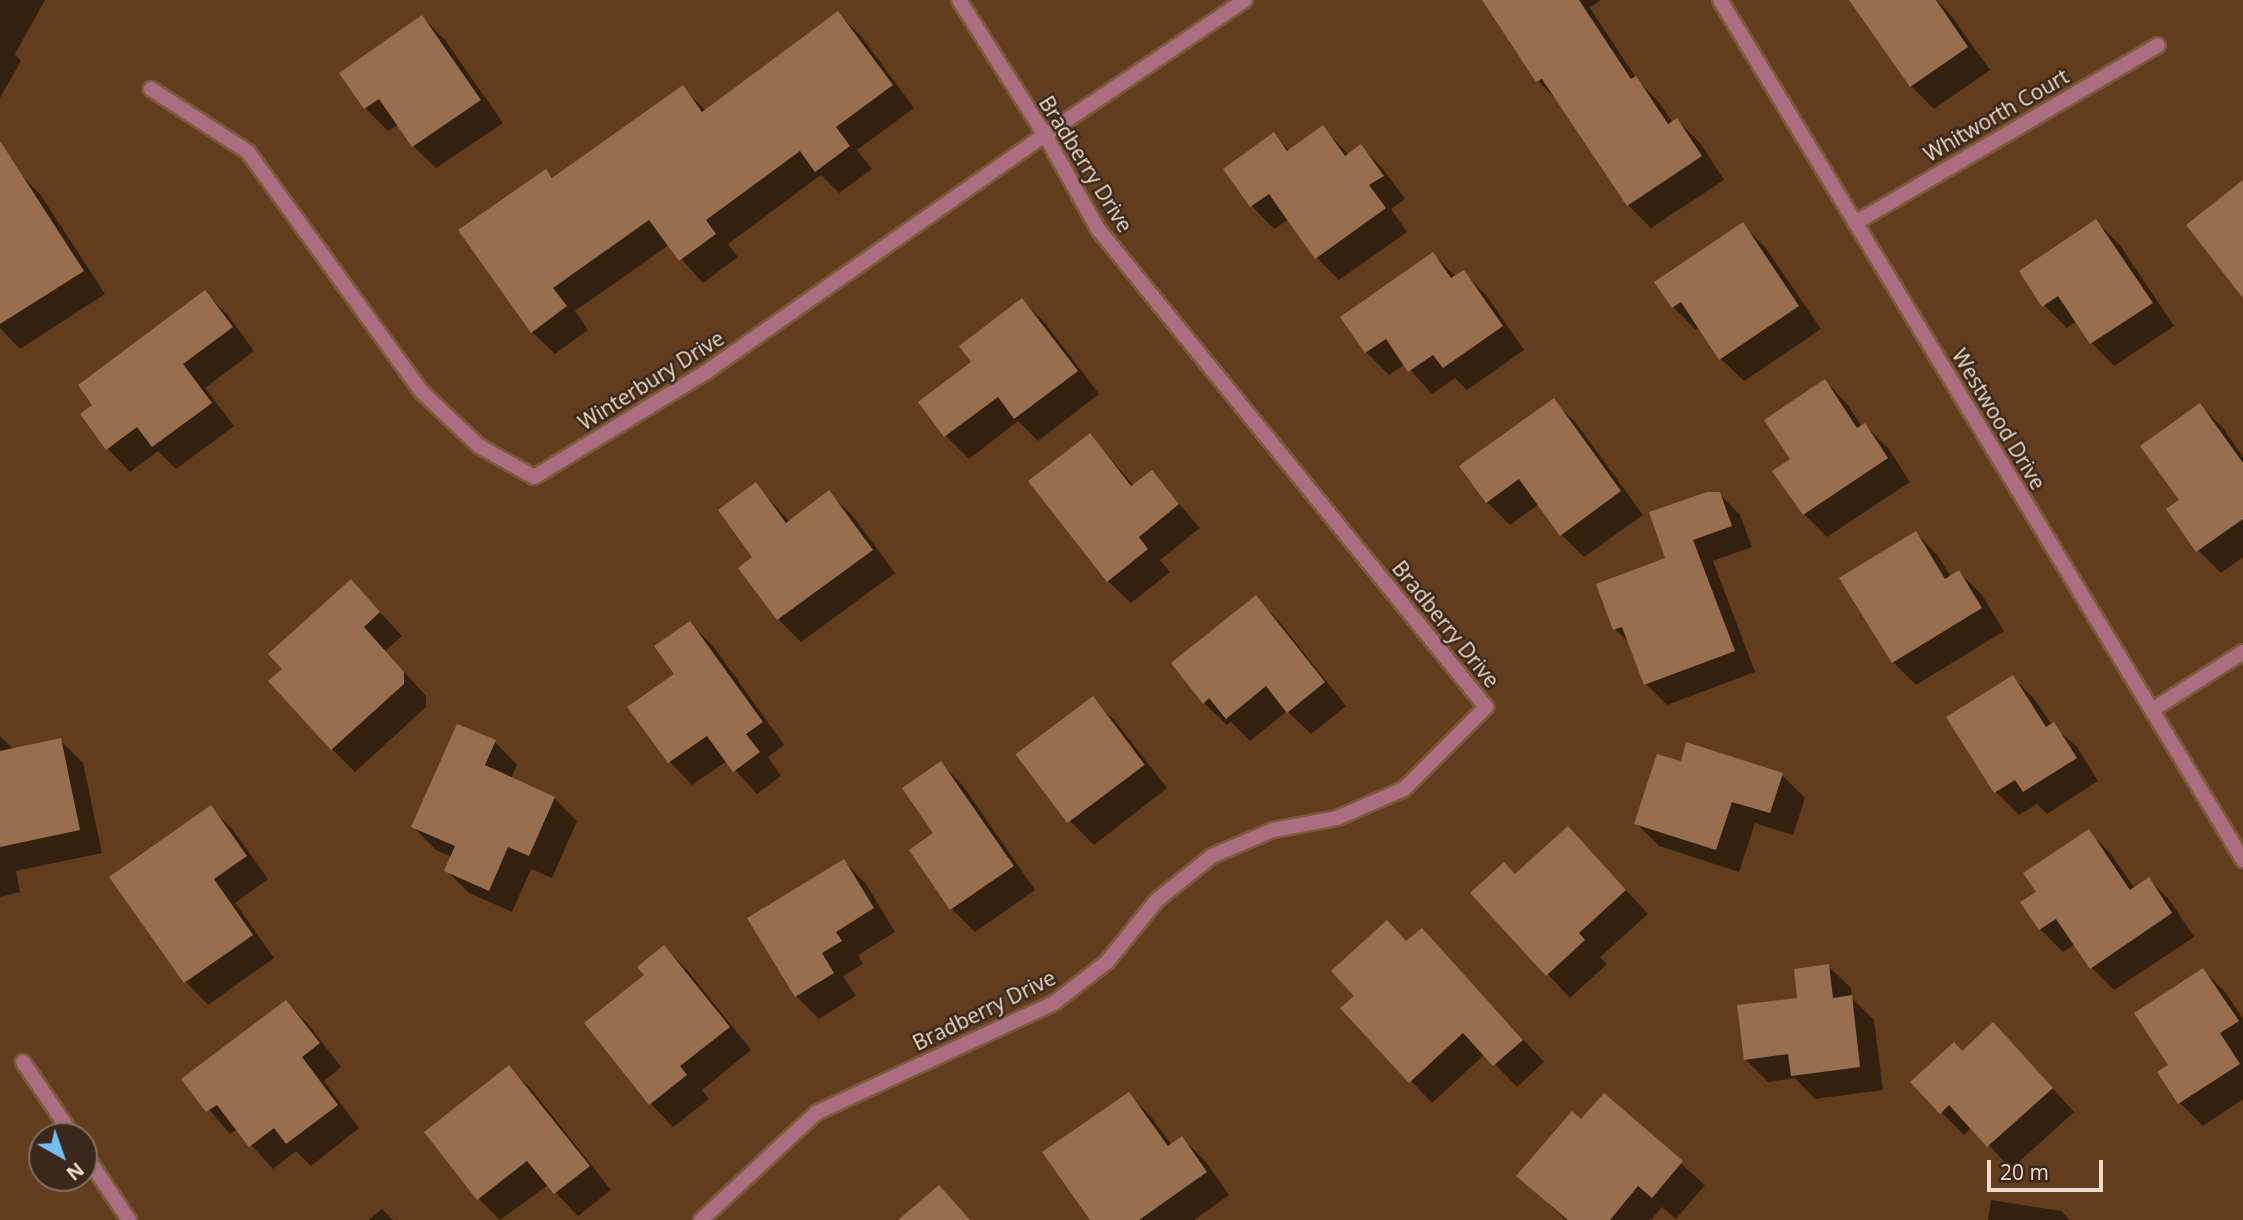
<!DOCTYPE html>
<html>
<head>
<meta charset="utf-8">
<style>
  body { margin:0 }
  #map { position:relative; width:2243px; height:1220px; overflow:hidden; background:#623d1d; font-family:"Open Sans",sans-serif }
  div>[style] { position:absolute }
  .shadow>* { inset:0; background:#0007 }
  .building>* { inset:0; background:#976f4f; transform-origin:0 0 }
  .roads { filter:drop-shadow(2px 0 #7c593c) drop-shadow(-2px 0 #7c593c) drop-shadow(0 2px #7c593c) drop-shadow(0 -2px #7c593c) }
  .street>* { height:14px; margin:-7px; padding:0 7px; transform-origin:7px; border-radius:7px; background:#ab6e81 }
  span { translate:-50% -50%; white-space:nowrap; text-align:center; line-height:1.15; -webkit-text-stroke:5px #3a291b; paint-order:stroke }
  .street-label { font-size:21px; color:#f1dac9 }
  .north { position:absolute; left:28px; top:1122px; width:70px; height:70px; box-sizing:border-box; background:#3a291b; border:2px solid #837061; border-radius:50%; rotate:140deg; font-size:19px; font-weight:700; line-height:28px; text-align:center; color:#f1dac9 }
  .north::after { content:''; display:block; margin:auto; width:24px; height:32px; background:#72c1f5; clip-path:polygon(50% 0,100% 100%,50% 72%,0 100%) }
  .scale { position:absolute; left:1987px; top:1160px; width:116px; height:32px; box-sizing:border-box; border:4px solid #f1dac9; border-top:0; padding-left:9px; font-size:21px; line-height:24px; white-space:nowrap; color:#f1dac9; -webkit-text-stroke:5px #3a291b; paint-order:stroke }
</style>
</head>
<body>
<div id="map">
  <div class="shadow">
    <div style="clip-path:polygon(0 0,45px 0,15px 54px,21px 61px,0 98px)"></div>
    <div style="clip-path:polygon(1484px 0,1601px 0,1590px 8px,1638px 81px,1658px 101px,1673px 123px,1677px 120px,1700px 143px,1724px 180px,1651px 228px,1628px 205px,1561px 104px,1538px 81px)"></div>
    <div style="clip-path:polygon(1851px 0,1937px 0,1950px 14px,1990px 70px,1934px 109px,1911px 86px)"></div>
    <div style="clip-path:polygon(838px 13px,861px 36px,914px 108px,857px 150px,872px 169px,839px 193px,821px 175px,728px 244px,738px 257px,703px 283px,669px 245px,575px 311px,588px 330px,555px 354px,532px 332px,546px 171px,554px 179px,683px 88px,706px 111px)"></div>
    <div style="clip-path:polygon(422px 17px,445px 40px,503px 123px,436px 168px,413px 146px,399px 124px,388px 131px,365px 108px,341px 73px)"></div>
    <div style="clip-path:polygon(1322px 127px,1349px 155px,1361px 146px,1383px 169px,1405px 199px,1391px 209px,1407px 232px,1339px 280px,1316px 257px,1289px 219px,1274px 229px,1252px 206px,1226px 170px,1274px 135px,1290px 151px)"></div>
    <div style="clip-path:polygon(17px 171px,40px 194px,105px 294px,20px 349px,0 328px,0 182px)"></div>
    <div style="clip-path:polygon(2096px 221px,2119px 244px,2174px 326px,2114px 366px,2092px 343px,2077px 321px,2067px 328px,2044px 305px)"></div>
    <div style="clip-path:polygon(1743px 225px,1765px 247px,1821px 329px,1744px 381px,1721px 359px,1700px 327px,1696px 330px,1673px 307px)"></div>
    <div style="clip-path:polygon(1433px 254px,1456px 277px,1463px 272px,1486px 295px,1524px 350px,1467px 390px,1455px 378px,1432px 394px,1405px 364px,1389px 375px,1366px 352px,1342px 317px)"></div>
    <div style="clip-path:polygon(205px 293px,228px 315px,254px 351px,205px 388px,234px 426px,176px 469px,158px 451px,130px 472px,108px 449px)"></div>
    <div style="clip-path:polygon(1022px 300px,1045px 323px,1099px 394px,1038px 441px,1018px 421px,969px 459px,946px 436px,920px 402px,973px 362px)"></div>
    <div style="clip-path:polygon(1825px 381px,1847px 404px,1862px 427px,1865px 425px,1888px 448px,1910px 482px,1827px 537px,1804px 514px,1792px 459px)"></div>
    <div style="clip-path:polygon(1553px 400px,1576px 423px,1643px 515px,1584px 557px,1561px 534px,1539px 504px,1510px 525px,1487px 502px)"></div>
    <div style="clip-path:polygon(2200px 405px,2223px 428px,2243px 457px,2243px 557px,2221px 573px,2198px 550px,2181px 500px)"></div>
    <div style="clip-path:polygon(1090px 435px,1134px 486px,1152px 472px,1200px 528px,1160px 560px,1170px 572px,1131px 603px,1108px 581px)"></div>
    <div style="clip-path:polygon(756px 485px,790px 522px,829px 493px,852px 515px,895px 573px,801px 642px,778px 619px,741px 569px,755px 558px)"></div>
    <div style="clip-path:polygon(1719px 493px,1740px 515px,1752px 547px,1713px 561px,1755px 672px,1667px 705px,1646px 684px,1631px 645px,1615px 629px)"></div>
    <div style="clip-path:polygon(1916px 533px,1938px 556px,1951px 577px,1959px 572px,1982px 595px,2004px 631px,1916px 685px,1893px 662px,1842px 579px)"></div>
    <div style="clip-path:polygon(351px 581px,402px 636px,385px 651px,426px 696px,426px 707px,355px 772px,332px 749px,285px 669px)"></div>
    <div style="clip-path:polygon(1256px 598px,1278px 620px,1346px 706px,1311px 734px,1287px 711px,1250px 741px,1231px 722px,1227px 725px,1204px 703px)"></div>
    <div style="clip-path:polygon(690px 623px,713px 646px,784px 745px,768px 757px,781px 776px,757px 794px,727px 761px,692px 785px,670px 762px,630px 707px,676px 674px)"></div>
    <div style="clip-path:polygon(2013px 677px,2035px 700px,2052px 725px,2077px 747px,2098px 781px,2047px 814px,2037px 804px,2019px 815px,1996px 792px,1949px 717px)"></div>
    <div style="clip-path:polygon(1092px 699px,1115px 721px,1167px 788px,1094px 845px,1071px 822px,1019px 756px)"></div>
    <div style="clip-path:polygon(0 736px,14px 750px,60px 740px,83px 763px,102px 853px,16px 871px,20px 892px,0 897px)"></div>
    <div style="clip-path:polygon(495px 742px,517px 765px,511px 779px,554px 798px,577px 821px,552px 878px,531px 869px,512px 912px,469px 893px,446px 870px,452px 857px,436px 850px,413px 827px)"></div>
    <div style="clip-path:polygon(941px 763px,963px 786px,1035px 890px,975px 932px,952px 909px,935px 833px)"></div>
    <div style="clip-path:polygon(1682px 764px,1782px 775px,1805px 798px,1793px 835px,1755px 823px,1739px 872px,1659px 846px,1636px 823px)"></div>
    <div style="clip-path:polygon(210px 807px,233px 830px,268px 879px,235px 903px,274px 958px,208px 1005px,186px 982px,111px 878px)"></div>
    <div style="clip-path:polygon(2088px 831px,2111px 854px,2135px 889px,2149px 879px,2171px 902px,2194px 937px,2114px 990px,2091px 967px,2075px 944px,2063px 952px,2040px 929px)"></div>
    <div style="clip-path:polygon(1590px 851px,1648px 914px,1600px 957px,1607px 964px,1570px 998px,1473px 893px)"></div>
    <div style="clip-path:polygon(844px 861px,866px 884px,895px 932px,858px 955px,863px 964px,843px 976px,856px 996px,819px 1019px,796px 996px)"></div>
    <div style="clip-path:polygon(1422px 930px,1544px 1062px,1517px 1087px,1485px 1054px,1432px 1103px,1411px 1081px,1407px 943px)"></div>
    <div style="clip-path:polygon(664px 947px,687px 970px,751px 1050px,702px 1090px,709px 1099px,673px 1127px,651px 1104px,646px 976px)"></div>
    <div style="clip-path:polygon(1828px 966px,1851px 988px,1852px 998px,1874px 1020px,1883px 1090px,1815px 1099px,1795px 1078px,1768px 1082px,1745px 1059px)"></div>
    <div style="clip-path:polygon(2203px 970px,2226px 993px,2243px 1019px,2243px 1099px,2203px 1126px,2180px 1103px,2160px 1072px,2170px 1065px)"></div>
    <div style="clip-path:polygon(286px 1002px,309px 1025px,341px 1067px,324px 1081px,359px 1128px,311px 1166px,296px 1151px,273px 1169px,237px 1129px,230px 1134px,184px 1080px)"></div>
    <div style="clip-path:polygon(2015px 1047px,2074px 1112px,2011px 1169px,1972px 1127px,1964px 1135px,1941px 1112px,1962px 1053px)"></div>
    <div style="clip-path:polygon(509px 1067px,532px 1090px,611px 1190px,578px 1216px,548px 1185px,500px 1220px,479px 1199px,426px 1132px)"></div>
    <div style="clip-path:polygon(1129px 1094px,1151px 1117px,1172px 1145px,1182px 1138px,1205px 1161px,1229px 1195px,1194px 1220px,1092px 1220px)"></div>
    <div style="clip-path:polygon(1604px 1096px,1705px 1185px,1676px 1219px,1662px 1207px,1651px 1220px,1566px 1220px,1519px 1176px,1582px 1122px)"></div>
    <div style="clip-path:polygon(1991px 1200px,2061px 1211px,2070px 1220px,1988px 1220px)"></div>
    <div style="clip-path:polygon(382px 1209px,393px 1220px,368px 1220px)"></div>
  </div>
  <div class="building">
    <div style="clip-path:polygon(1482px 0,1579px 0,1631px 79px,1636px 76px,1668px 124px,1677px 118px,1702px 156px,1627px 206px,1542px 79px,1536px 82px)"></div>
    <div style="clip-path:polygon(1849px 0,1936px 0,1968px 47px,1910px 87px)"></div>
    <div style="clip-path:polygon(838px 11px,893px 85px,836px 127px,850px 146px,815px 172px,800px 151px,706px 220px,716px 234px,679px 261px,649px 220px,553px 288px,567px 306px,531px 333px,458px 230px,546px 169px,552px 178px,683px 85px,702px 112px)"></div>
    <div style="clip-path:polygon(422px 15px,481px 100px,412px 147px,379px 99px,364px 109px,339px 73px)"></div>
    <div style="clip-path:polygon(1323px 125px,1345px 156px,1361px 144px,1384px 176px,1369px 185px,1386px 208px,1315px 259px,1269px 194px,1250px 207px,1223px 169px,1274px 132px,1287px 151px)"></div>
    <div style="clip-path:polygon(0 141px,84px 271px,0 324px)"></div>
    <div style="clip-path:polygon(2243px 180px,2243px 298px,2186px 225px)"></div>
    <div style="clip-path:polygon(2096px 219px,2153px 303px,2090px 344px,2058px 296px,2042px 307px,2019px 271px)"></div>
    <div style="clip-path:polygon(1743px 222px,1799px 306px,1719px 360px,1681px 302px,1672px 308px,1654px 282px)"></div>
    <div style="clip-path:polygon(1433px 252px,1451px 278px,1464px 270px,1503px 326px,1443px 368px,1433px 355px,1408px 372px,1386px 339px,1365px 353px,1340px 317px)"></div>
    <div style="clip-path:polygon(205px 290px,233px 327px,183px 364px,212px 403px,152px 447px,137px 427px,106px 450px,80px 414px,92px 405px,78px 385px)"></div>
    <div style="clip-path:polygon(1022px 298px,1078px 371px,1014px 419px,998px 397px,944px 437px,918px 402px,971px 362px,959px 346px)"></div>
    <div style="clip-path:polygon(1825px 379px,1857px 428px,1865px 423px,1888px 458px,1803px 515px,1772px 471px,1790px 459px,1764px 420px)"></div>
    <div style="clip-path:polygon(1554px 398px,1621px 491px,1560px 536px,1519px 479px,1486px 503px,1459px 466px)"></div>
    <div style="clip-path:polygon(2200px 403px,2243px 463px,2243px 519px,2196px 552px,2166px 509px,2179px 500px,2140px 446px)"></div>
    <div style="clip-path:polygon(1090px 433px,1131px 486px,1152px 470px,1179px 504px,1139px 537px,1148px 549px,1107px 582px,1028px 481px)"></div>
    <div style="clip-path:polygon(756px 482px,786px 523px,829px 490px,873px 550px,777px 620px,738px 568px,752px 557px,718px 510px)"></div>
    <div style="clip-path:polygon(1707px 492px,1720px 492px,1732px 526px,1693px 540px,1735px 651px,1644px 685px,1622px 627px,1613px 630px,1596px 584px,1665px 558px,1649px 512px)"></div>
    <div style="clip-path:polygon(1916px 531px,1945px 579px,1959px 570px,1982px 608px,1892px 663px,1839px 578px)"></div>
    <div style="clip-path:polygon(351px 579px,380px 612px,364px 627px,404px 672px,404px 684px,331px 750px,268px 681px,282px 669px,268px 654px)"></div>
    <div style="clip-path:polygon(1256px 595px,1325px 682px,1287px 713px,1266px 686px,1226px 719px,1209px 698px,1203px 704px,1171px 663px)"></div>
    <div style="clip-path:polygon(690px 621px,763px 722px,746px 734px,760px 752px,733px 772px,707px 736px,668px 763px,627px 707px,674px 674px,654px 646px)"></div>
    <div style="clip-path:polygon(2013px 675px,2046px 727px,2054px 722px,2077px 758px,2023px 792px,2015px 780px,1994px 793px,1946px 717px)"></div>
    <div style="left:1093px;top:696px;width:86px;height:97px;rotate:53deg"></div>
    <div style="clip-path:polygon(457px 724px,496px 740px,485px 765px,555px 797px,529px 856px,508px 847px,489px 891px,444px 871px,455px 846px,411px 827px)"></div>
    <div style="clip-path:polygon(61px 738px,80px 830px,0 847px,0 751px)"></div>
    <div style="clip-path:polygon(1686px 742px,1783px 773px,1770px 813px,1732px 802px,1716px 850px,1634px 824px,1657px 754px,1681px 761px)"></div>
    <div style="clip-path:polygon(941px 761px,1014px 866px,950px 910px,909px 850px,933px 833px,902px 788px)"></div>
    <div style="clip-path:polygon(211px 805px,247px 856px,214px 879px,253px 935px,184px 983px,109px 877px)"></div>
    <div style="clip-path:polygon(1568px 826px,1626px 890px,1579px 933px,1585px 940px,1546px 976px,1470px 893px,1504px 862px,1515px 874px)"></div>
    <div style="clip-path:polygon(2089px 829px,2130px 890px,2149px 877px,2172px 913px,2090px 969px,2056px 919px,2039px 930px,2020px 902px,2036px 892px,2023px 873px)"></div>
    <div style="clip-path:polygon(844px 859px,874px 908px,836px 932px,842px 941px,822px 953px,834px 973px,795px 997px,747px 918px)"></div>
    <div style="clip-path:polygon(1387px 920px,1406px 941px,1422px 928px,1523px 1040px,1493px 1066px,1463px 1033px,1409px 1083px,1340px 1008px,1354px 996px,1331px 971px)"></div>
    <div style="clip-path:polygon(664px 945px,730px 1027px,680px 1066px,687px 1075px,649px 1105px,584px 1023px,644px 975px,637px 967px)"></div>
    <div style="clip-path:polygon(1829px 964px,1833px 998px,1852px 995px,1860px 1067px,1791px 1076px,1788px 1054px,1744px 1060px,1737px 1005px,1797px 998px,1794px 969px)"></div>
    <div style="clip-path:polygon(2203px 968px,2239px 1021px,2220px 1033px,2240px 1064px,2178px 1104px,2157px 1072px,2168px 1065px,2134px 1013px)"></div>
    <div style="clip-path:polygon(286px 1000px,320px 1043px,302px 1057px,338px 1105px,286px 1144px,274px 1128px,249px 1147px,217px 1105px,206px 1112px,181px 1079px)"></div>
    <div style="clip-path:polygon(1993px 1022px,2053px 1088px,1987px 1147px,1949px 1105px,1940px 1114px,1910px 1082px,1954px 1042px,1962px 1051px)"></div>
    <div style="clip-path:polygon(509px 1065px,590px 1166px,554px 1194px,527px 1161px,477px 1200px,424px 1132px)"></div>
    <div style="clip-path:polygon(1129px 1092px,1168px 1146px,1182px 1136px,1207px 1172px,1139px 1220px,1090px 1220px,1042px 1152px)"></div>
    <div style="clip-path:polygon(1604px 1093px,1683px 1161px,1652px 1198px,1638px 1186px,1610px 1220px,1568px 1220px,1516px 1176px,1572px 1111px,1581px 1119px)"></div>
    <div style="clip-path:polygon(939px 1185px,970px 1220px,898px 1220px)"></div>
  </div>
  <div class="roads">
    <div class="street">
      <div style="left:1720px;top:0;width:1007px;rotate:58.69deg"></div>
      <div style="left:151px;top:89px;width:116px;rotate:33deg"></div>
      <div style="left:248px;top:152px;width:296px;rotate:54.1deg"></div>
      <div style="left:422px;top:392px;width:79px;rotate:43.5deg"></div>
      <div style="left:479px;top:446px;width:63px;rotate:29.4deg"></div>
      <div style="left:534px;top:477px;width:205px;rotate:-31.4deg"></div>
      <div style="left:709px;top:370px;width:410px;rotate:-35deg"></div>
      <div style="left:1045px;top:135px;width:241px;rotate:-34deg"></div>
      <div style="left:1855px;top:223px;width:351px;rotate:-30.4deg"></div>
      <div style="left:2152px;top:710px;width:108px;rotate:-32.5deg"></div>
      <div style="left:23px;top:1062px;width:89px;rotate:56deg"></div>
      <div style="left:84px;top:1153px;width:81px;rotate:56.1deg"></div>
      <div style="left:701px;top:1220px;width:157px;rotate:-42.9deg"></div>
      <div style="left:816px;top:1113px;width:262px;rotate:-24.8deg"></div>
      <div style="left:1054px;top:1003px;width:67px;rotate:-37.7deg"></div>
      <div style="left:1107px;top:962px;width:80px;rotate:-51.1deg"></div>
      <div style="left:1157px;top:900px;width:70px;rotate:-38.7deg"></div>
      <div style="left:1212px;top:856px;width:66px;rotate:-23.1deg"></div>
      <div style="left:1273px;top:830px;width:65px;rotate:-10.6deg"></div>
      <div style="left:1337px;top:818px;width:73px;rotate:-23.4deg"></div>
      <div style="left:1404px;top:789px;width:116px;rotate:-45deg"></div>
      <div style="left:1486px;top:707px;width:616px;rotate:-129.07deg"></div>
      <div style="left:1098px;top:229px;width:108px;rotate:-119.4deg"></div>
      <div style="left:1045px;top:135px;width:160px;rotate:-122.5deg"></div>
    </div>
  </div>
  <div class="street-label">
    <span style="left:1996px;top:115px;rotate:-30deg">Whitworth Court</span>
    <span style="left:1086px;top:164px;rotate:58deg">Bradberry Drive</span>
    <span style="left:651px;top:380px;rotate:-32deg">Winterbury Drive</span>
    <span style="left:1999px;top:419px;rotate:59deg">Westwood Drive</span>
    <span style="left:1446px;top:624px;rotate:51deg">Bradberry Drive</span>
    <span style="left:984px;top:1010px;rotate:-26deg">Bradberry Drive</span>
  </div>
  <div class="north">N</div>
  <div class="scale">20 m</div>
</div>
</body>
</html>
